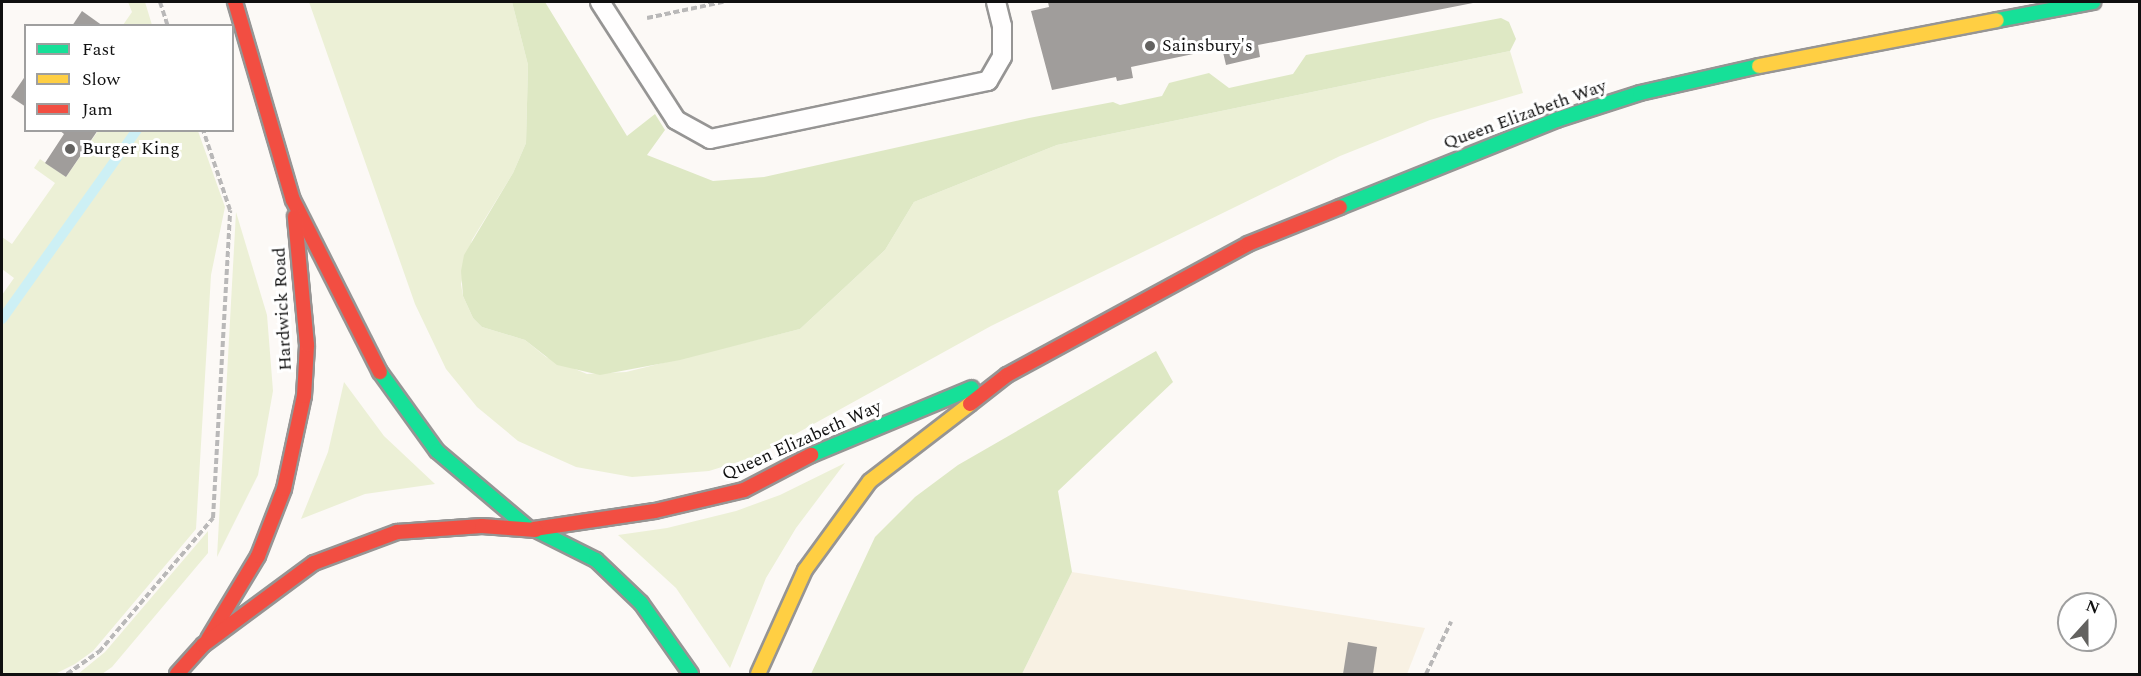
<!DOCTYPE html>
<html>
<head>
<meta charset="utf-8">
<style>
  body { margin:0 }
  #map { position:relative; width:2141px; height:676px; overflow:hidden; background:#fcf9f6; font-family:Spectral,serif }
  div>[style] { position:absolute }
  .farmland>* { inset:0; background:#f8f1e3 }
  .green>* { inset:0; background:#ecf0d6 }
  .forest>* { inset:0; background:#dee8c4 }
  .stream>* { height:10px; margin:-5px; padding:0 5px; transform-origin:5px; border-radius:5px; background:#cdf0f5 }
  .building>* { inset:0; background:#a09d9b }
  .path>* { height:4px; margin-top:-2px; transform-origin:0; background:repeating-linear-gradient(90deg,#b9b8b8 0 6px,transparent 0 9px) }
  .roads { filter:drop-shadow(2px 0 #969594) drop-shadow(-2px 0 #969594) drop-shadow(0 2px #969594) drop-shadow(0 -2px #969594) }
  .lane>* { height:18px; margin:-9px; padding:0 9px; transform-origin:9px; border-radius:9px; background:#fffefe }
  .fast>* { height:14px; margin:-7px; padding:0 7px; transform-origin:7px; border-radius:7px; background:#16e098 }
  .slow>* { height:14px; margin:-7px; padding:0 7px; transform-origin:7px; border-radius:7px; background:#ffcf43 }
  .jam>* { height:14px; margin:-7px; padding:0 7px; transform-origin:7px; border-radius:7px; background:#f24e42 }
  .dots>* { width:16px; height:16px; translate:-50% -50%; box-sizing:border-box; border:3px solid #fff; border-radius:50% }
  span { translate:-50% -50%; white-space:nowrap; text-align:center; line-height:1.15; -webkit-text-stroke:6px #fff; paint-order:stroke }
  .poi-label { font-size:18px; color:#101010 }
  .left { translate:0 -50%; text-align:left }
  .street-label { font-size:18px; color:#101010 }
  .frame { position:absolute; inset:0; border:3px solid #101010; pointer-events:none }
  .legend { position:absolute; left:24px; top:24px; width:210px; height:108px; box-sizing:border-box; background:#fff; border:2px solid #9f9f9f; margin:0; padding:8px 10px; list-style:none; font-size:18px; color:#101010 }
  .legend li { display:flex; align-items:center; gap:12px; height:30px }
  .legend b { width:30px; border:2px solid #9f9f9f }
  .north { position:absolute; left:2057px; top:592px; width:60px; height:60px; box-sizing:border-box; background:#fff; border:2px solid #9f9f9f; border-radius:50%; rotate:21deg; font-size:16px; font-weight:700; line-height:24px; text-align:center; color:#101010 }
  .north::after { content:''; display:block; margin:auto; width:21px; height:27px; background:#636260; clip-path:polygon(50% 0,100% 100%,50% 72%,0 100%) }
</style>
</head>
<body>
<div id="map">
  <div class="farmland">
    <div style="clip-path:polygon(1072px 572px,1425px 628px,1407px 674px,1022px 674px)"></div>
  </div>
  <div class="green">
    <div style="clip-path:polygon(128px 2px,145px 2px,152px 25px,123px 25px,132px 12px)"></div>
    <div style="clip-path:polygon(309px 2px,512px 2px,528px 65px,526px 143px,513px 173px,472px 240px,461px 284px,463px 296px,473px 318px,482px 327px,525px 340px,546px 357px,587px 374px,626px 372px,800px 329px,885px 250px,914px 202px,1057px 145px,1510px 51px,1523px 93px,1430px 120px,1340px 156px,991px 326px,754px 457px,709px 471px,632px 477px,576px 467px,518px 441px,477px 407px,446px 369px,415px 304px)"></div>
    <div style="clip-path:polygon(98px 131px,198px 131px,225px 207px,211px 275px,196px 529px,93px 651px,75px 664px,55px 674px,2px 674px,2px 295px,14px 278px,2px 269px,2px 237px,12px 244px,55px 183px,34px 168px,40px 159px,66px 177px)"></div>
    <div style="clip-path:polygon(236px 212px,267px 315px,273px 391px,258px 475px,217px 557px)"></div>
    <div style="clip-path:polygon(344px 382px,384px 436px,435px 484px,365px 494px,301px 519px,328px 452px)"></div>
    <div style="clip-path:polygon(845px 463px,796px 528px,766px 578px,730px 668px,676px 588px,618px 535px,667px 528px,736px 511px,780px 495px)"></div>
    <div style="clip-path:polygon(208px 531px,208px 553px,112px 667px,102px 674px,78px 674px,105px 652px)"></div>
  </div>
  <div class="forest">
    <div style="clip-path:polygon(512px 2px,545px 2px,627px 136px,655px 114px,665px 130px,647px 155px,713px 181px,764px 177px,1029px 118px,1113px 102px,1120px 105px,1162px 96px,1169px 83px,1209px 73px,1229px 88px,1293px 74px,1306px 55px,1501px 18px,1509px 22px,1516px 39px,1510px 51px,1057px 145px,914px 202px,885px 250px,800px 329px,680px 360px,600px 375px,557px 365px,525px 340px,482px 327px,473px 318px,463px 296px,461px 271px,464px 255px,513px 173px,526px 143px,528px 65px)"></div>
    <div style="clip-path:polygon(1156px 351px,1173px 382px,1058px 491px,1072px 572px,1022px 674px,811px 674px,875px 537px,915px 497px,958px 465px)"></div>
  </div>
  <div class="stream">
    <div style="left:2px;top:319px;width:232px;rotate:-54.5deg"></div>
  </div>
  <div class="building">
    <div style="clip-path:polygon(1048px 2px,1473px 2px,1473px 3px,1258px 45px,1260px 57px,1226px 65px,1222px 48px,1131px 67px,1133px 78px,1117px 81px,1116px 77px,1052px 90px,1031px 11px,1049px 7px)"></div>
    <div style="clip-path:polygon(82px 11px,103px 26px,72px 26px)"></div>
    <div style="clip-path:polygon(26px 75px,26px 107px,11px 97px)"></div>
    <div style="clip-path:polygon(59px 130px,98px 130px,66px 177px,45px 163px,64px 134px)"></div>
    <div style="clip-path:polygon(1348px 642px,1377px 647px,1373px 674px,1343px 674px)"></div>
  </div>
  <div class="path">
    <div style="left:160px;top:2px;width:25px;rotate:72deg"></div>
    <div style="left:647px;top:18px;width:78px;rotate:-11.9deg"></div>
    <div style="left:67px;top:674px;width:39px;rotate:-35deg"></div>
    <div style="left:99px;top:652px;width:176px;rotate:-49.6deg"></div>
    <div style="left:213px;top:518px;width:308px;rotate:-86.8deg"></div>
    <div style="left:230px;top:210px;width:84px;rotate:-108.6deg"></div>
    <div style="left:1426px;top:674px;width:58px;rotate:-64.3deg"></div>
  </div>
  <div class="roads">
    <div class="lane">
      <div style="left:600px;top:2px;width:140px;rotate:57.2deg"></div>
      <div style="left:676px;top:120px;width:39px;rotate:29deg"></div>
      <div style="left:710px;top:139px;width:284px;rotate:-11.8deg"></div>
      <div style="left:988px;top:81px;width:28px;rotate:-60deg"></div>
      <div style="left:1002px;top:57px;width:31px;rotate:-90deg"></div>
      <div style="left:1002px;top:26px;width:25px;rotate:-104deg"></div>
    </div>
    <div class="fast">
      <div style="left:1997px;top:20px;width:98px;rotate:-10.6deg"></div>
      <div style="left:1340px;top:207px;width:233px;rotate:-21.9deg"></div>
      <div style="left:1556px;top:120px;width:88px;rotate:-17.8deg"></div>
      <div style="left:1640px;top:93px;width:122px;rotate:-12.8deg"></div>
      <div style="left:380px;top:372px;width:97px;rotate:54.2deg"></div>
      <div style="left:437px;top:451px;width:118px;rotate:40.2deg"></div>
      <div style="left:811px;top:455px;width:174px;rotate:-22.6deg"></div>
      <div style="left:536px;top:530px;width:67px;rotate:26.6deg"></div>
      <div style="left:596px;top:560px;width:62px;rotate:43.7deg"></div>
      <div style="left:641px;top:603px;width:87px;rotate:54.8deg"></div>
    </div>
    <div class="slow">
      <div style="left:1759px;top:66px;width:242px;rotate:-10.9deg"></div>
      <div style="left:758px;top:674px;width:114px;rotate:-65.7deg"></div>
      <div style="left:805px;top:570px;width:110px;rotate:-53.9deg"></div>
      <div style="left:870px;top:481px;width:126px;rotate:-37.6deg"></div>
    </div>
    <div class="jam">
      <div style="left:235px;top:2px;width:206px;rotate:73.7deg"></div>
      <div style="left:293px;top:200px;width:193px;rotate:63.2deg"></div>
      <div style="left:970px;top:404px;width:47px;rotate:-38.1deg"></div>
      <div style="left:1007px;top:375px;width:274px;rotate:-28.5deg"></div>
      <div style="left:1248px;top:244px;width:99px;rotate:-21.9deg"></div>
      <div style="left:534px;top:529px;width:122px;rotate:-8.5deg"></div>
      <div style="left:655px;top:511px;width:91px;rotate:-13.3deg"></div>
      <div style="left:744px;top:490px;width:76px;rotate:-27.6deg"></div>
      <div style="left:208px;top:639px;width:97px;rotate:-58.9deg"></div>
      <div style="left:258px;top:556px;width:72px;rotate:-68.8deg"></div>
      <div style="left:284px;top:489px;width:95px;rotate:-77.9deg"></div>
      <div style="left:304px;top:396px;width:51px;rotate:-86.6deg"></div>
      <div style="left:307px;top:345px;width:129px;rotate:-95.4deg"></div>
      <div style="left:177px;top:674px;width:39px;rotate:-48deg"></div>
      <div style="left:203px;top:645px;width:138px;rotate:-36.5deg"></div>
      <div style="left:314px;top:563px;width:89px;rotate:-20.5deg"></div>
      <div style="left:397px;top:532px;width:85px;rotate:-4deg"></div>
      <div style="left:482px;top:526px;width:54px;rotate:4.2deg"></div>
    </div>
  </div>
  <div class="dots">
    <div style="left:1150px;top:46px;background:#636260"></div>
    <div style="left:70px;top:149px;background:#636260"></div>
  </div>
  <div class="poi-label">
    <span class="left" style="left:1162px;top:46px">Sainsbury's</span>
    <span class="left" style="left:82px;top:149px">Burger King</span>
  </div>
  <div class="street-label">
    <span style="left:1525px;top:115px;rotate:-20deg">Queen Elizabeth Way</span>
    <span style="left:283px;top:309px;rotate:-93deg">Hardwick Road</span>
    <span style="left:802px;top:441px;rotate:-24deg">Queen Elizabeth Way</span>
  </div>
  <div class="frame"></div>
  <ul class="legend">
  <li><b style="height:8px;background:#16e098"></b>Fast</li>
  <li><b style="height:8px;background:#ffcf43"></b>Slow</li>
  <li><b style="height:8px;background:#f24e42"></b>Jam</li>
  </ul>
  <div class="north">N</div>
</div>
</body>
</html>
